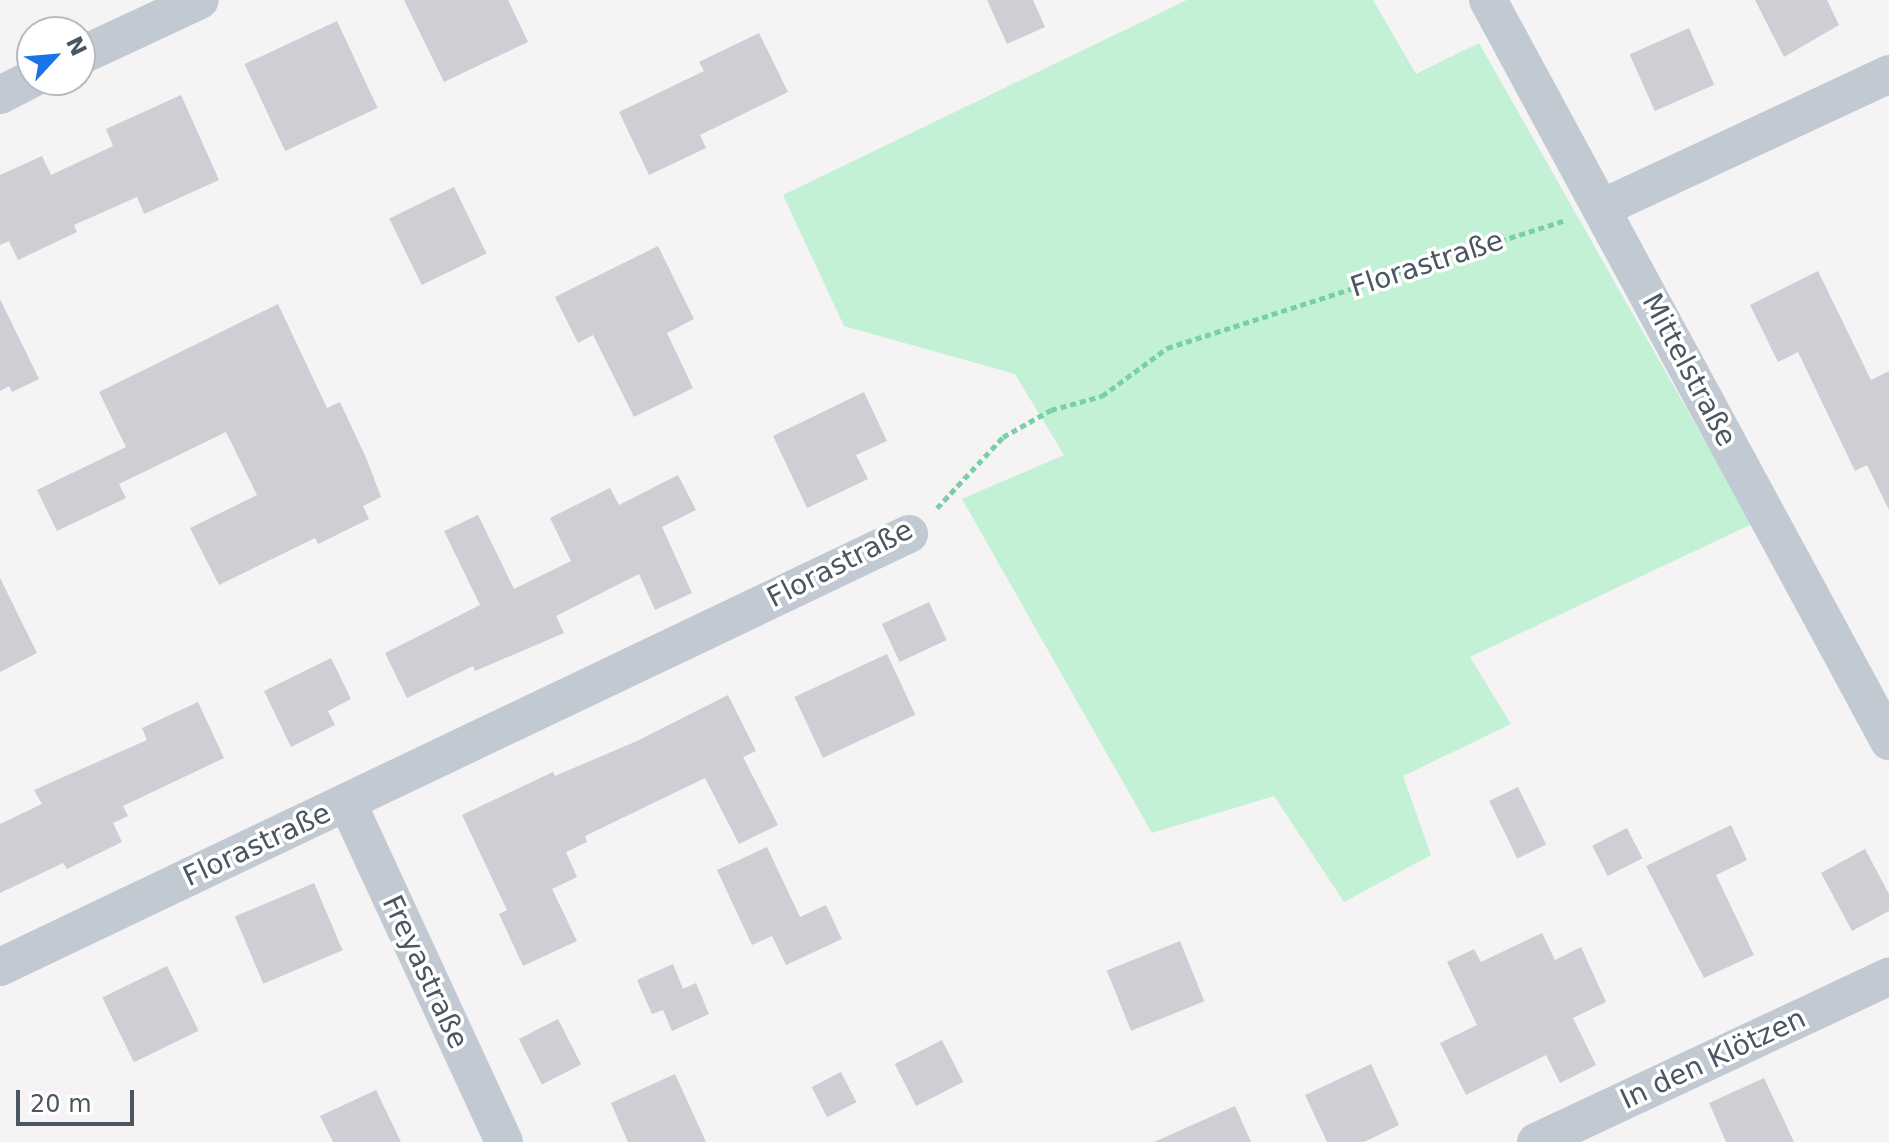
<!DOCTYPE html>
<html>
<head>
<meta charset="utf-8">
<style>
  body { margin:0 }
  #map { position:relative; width:1889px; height:1142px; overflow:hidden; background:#f5f3f3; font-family:"DejaVu Sans",sans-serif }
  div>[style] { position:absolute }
  .green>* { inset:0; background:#c3f1d5 }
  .building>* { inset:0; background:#cdcfd5; transform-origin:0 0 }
  .path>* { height:5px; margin-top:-2.5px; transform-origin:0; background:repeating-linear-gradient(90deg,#7ad0a6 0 6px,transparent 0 10px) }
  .minor>* { height:38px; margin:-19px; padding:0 19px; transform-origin:19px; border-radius:19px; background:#c1cad2 }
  span { translate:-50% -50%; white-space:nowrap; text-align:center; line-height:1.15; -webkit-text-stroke:7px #fff; paint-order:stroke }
  .street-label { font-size:28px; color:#4a5661 }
  .north { position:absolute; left:16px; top:16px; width:80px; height:80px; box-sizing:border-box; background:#fff; border:2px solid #b7bbc0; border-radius:50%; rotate:64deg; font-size:22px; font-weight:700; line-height:32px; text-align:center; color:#4a5661 }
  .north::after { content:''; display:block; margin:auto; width:28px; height:36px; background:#1a73e8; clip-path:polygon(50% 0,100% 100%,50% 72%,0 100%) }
  .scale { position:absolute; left:16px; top:1090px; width:118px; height:36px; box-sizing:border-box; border:4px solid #4a5661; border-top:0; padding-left:10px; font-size:24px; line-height:28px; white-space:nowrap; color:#4a5661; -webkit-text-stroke:6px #fff; paint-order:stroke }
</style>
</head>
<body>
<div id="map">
  <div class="green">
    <div style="clip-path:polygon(1187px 0,1373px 0,1416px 74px,1479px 43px,1752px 524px,1470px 657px,1511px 724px,1403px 776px,1431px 855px,1344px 902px,1274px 796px,1152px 833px,962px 499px,1064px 455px,1015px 374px,844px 326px,783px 195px)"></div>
  </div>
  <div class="building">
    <div style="clip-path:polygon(404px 0,508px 0,528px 42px,444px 82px)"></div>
    <div style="clip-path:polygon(987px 0,1033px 0,1045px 27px,1007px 44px)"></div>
    <div style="clip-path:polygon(1755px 0,1827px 0,1839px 25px,1784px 57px)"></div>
    <div style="left:337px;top:21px;width:96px;height:102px;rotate:65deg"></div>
    <div style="left:1689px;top:28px;width:62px;height:65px;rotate:66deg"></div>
    <div style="clip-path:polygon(759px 33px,788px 92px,700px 135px,706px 148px,649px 175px,619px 112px,704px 71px,699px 62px)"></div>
    <div style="clip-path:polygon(181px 95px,219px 180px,144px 214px,137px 197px,74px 225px,77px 232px,18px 260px,9px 241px,0 245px,0 175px,42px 156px,51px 175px,113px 146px,106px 129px)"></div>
    <div style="left:454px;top:187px;width:74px;height:72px;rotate:64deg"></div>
    <div style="clip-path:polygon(658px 246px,694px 319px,667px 333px,693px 388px,634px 417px,593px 335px,578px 343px,555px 297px)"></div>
    <div style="clip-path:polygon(1818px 271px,1871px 380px,1889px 371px,1889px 510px,1867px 465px,1855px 471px,1798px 352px,1778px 362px,1750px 305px)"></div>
    <div style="clip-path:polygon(0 299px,39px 379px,12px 392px,9px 386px,0 391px)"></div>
    <div style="clip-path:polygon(278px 304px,327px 408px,340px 402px,367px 460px,381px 497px,363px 506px,369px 519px,318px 544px,315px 538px,219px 585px,190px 528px,257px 495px,226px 432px,119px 484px,126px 498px,57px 531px,37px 490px,126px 447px,99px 392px)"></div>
    <div style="clip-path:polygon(864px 392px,887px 441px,856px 455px,868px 479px,807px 508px,773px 436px)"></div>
    <div style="clip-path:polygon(678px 475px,696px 510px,662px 527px,692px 593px,655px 610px,639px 574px,556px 616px,564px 633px,475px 671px,473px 666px,407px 698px,385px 653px,480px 605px,444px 531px,478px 515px,514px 589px,571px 561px,550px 518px,610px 488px,619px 505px)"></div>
    <div style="clip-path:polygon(0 578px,37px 653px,0 672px)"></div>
    <div style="left:929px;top:602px;width:42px;height:52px;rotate:65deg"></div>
    <div style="left:887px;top:654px;width:67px;height:102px;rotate:65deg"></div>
    <div style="clip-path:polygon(331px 658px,351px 699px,328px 711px,335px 725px,291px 747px,264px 691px)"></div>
    <div style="clip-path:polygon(728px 695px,756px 751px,743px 757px,778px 825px,739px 844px,705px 778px,585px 836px,587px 842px,566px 852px,577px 877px,552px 889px,577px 941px,523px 966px,499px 914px,507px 910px,462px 815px,553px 772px,555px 776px,637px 741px)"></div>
    <div style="clip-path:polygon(198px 702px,224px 758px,123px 806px,128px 816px,113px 823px,122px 842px,67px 869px,63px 863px,0 893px,0 824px,42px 804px,34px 790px,147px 740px,142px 728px)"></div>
    <div style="left:1518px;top:787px;width:64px;height:32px;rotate:64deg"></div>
    <div style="clip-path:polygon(1731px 825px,1747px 860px,1716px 875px,1754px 955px,1704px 978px,1646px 866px)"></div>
    <div style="left:1627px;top:828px;width:34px;height:39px;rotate:63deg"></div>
    <div style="clip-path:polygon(767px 847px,800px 917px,826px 905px,842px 939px,786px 965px,772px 936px,752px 945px,717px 870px)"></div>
    <div style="clip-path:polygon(1865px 849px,1889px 894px,1889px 911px,1852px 931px,1821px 873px)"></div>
    <div style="left:314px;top:883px;width:73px;height:86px;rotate:67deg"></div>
    <div style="clip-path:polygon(1542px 933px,1555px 960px,1581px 947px,1606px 1002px,1573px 1018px,1596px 1065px,1560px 1083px,1546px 1055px,1466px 1095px,1440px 1043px,1477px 1025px,1447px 962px,1474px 949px,1481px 962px)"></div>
    <div style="left:1180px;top:941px;width:65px;height:79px;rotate:68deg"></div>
    <div style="clip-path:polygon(673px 964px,683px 989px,696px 983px,709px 1014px,672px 1031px,663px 1010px,652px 1014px,637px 980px)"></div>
    <div style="left:167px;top:966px;width:72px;height:72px;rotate:64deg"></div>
    <div style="left:558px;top:1019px;width:51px;height:44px;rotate:63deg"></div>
    <div style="left:942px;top:1040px;width:47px;height:53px;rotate:63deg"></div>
    <div style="clip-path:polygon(1371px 1064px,1399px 1125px,1364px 1142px,1327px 1142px,1305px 1095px)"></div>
    <div style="left:841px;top:1072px;width:34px;height:33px;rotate:63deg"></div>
    <div style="clip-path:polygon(675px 1074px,706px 1142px,628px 1142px,611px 1103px)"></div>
    <div style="clip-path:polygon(1764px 1078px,1794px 1142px,1726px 1142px,1709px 1103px)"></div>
    <div style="clip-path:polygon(376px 1090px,401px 1142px,333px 1142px,320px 1116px)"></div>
    <div style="clip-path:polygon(1235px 1106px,1251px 1142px,1154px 1142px)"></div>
  </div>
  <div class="path">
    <div style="left:937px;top:508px;width:97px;rotate:-47.1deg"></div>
    <div style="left:1003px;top:437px;width:55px;rotate:-29.4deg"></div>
    <div style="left:1051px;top:410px;width:53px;rotate:-15.4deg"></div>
    <div style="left:1102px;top:396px;width:81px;rotate:-36.4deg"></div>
    <div style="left:1167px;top:348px;width:416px;rotate:-17.8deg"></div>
  </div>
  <div class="minor">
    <div style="left:1488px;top:0;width:843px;rotate:61.58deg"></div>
    <div style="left:80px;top:56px;width:132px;rotate:-25deg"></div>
    <div style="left:0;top:95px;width:36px;rotate:-27deg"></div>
    <div style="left:1602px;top:208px;width:317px;rotate:-25deg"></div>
    <div style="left:347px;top:802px;width:374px;rotate:65.2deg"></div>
    <div style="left:0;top:967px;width:1007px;rotate:-25.47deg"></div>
    <div style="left:1536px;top:1142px;width:390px;rotate:-25.1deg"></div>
  </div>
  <div class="street-label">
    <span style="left:1427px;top:264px;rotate:-18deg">Florastraße</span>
    <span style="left:1689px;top:370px;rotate:62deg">Mittelstraße</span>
    <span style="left:840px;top:564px;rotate:-27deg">Florastraße</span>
    <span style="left:257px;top:845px;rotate:-25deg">Florastraße</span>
    <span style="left:425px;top:972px;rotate:65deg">Freyastraße</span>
    <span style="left:1713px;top:1059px;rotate:-25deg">In den Klötzen</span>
  </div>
  <div class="north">N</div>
  <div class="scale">20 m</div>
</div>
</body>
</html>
